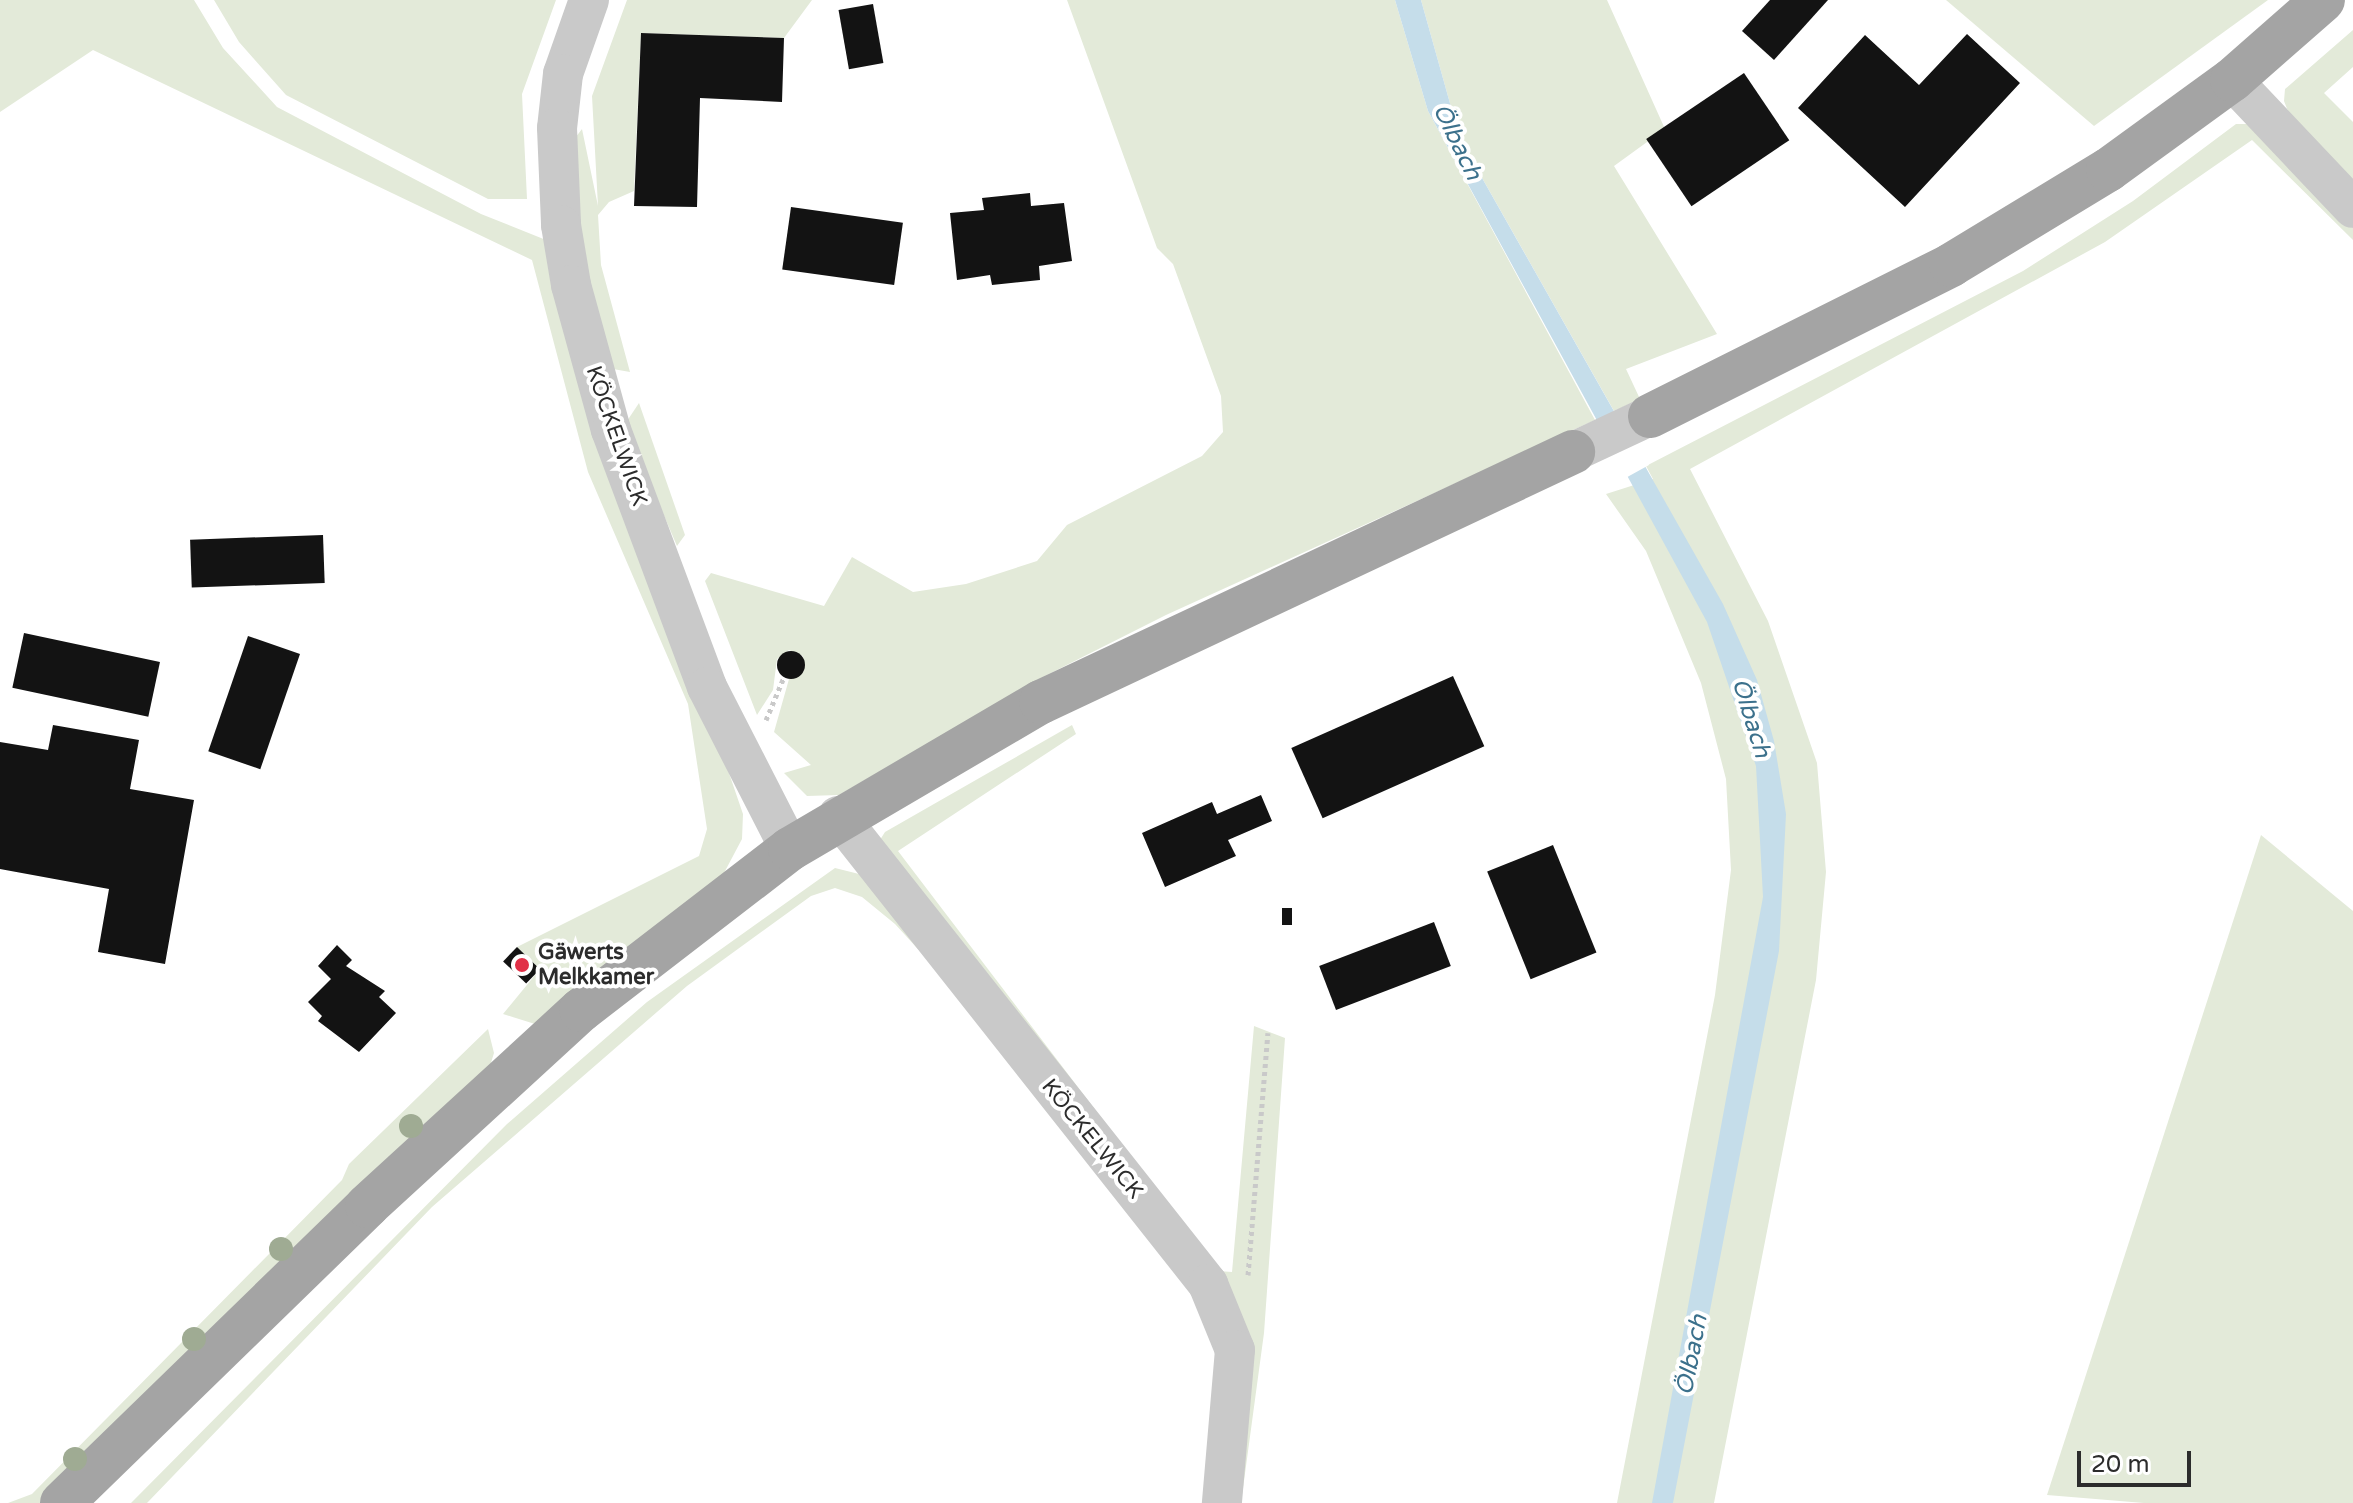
<!DOCTYPE html>
<html>
<head>
<meta charset="utf-8">
<style>
  body { margin:0 }
  #map { position:relative; width:2353px; height:1503px; overflow:hidden; background:#fff; font-family:"Varela Round",sans-serif }
  div>[style] { position:absolute }
  .green>* { inset:0; background:#e3ead9 }
  .water>* { inset:0; background:#c5ddea }
  .pier>* { inset:0; background:#fff; transform-origin:0 0 }
  .building>* { inset:0; background:#131313; transform-origin:0 0 }
  .round { border-radius:50% }
  .path>* { height:5px; margin-top:-2.5px; transform-origin:0; background:repeating-linear-gradient(90deg,#c9c9c9 0 4px,transparent 0 8px) }
  .minor>* { height:40px; margin:-20px; padding:0 20px; transform-origin:20px; border-radius:20px; background:#c9c9c9 }
  .major>* { height:44px; margin:-22px; padding:0 22px; transform-origin:22px; border-radius:22px; background:#a4a4a4 }
  .trees>* { width:24px; height:24px; margin:-12px; border-radius:50%; background:#9fab93 }
  .dots>* { width:22px; height:22px; translate:-50% -50%; box-sizing:border-box; border:4px solid #fff; border-radius:50% }
  span { translate:-50% -50%; white-space:nowrap; text-align:center; line-height:1.15; -webkit-text-stroke:8px #fff; paint-order:stroke }
  .street-label { font-size:22px; color:#2c2c2c }
  .poi-label { font-size:22px; color:#2c2c2c; font-weight:700 }
  .left { translate:0 -50%; text-align:left }
  .water-label { font-size:24px; color:#3c718c; font-style:italic }
  .scale { position:absolute; left:2077px; top:1451px; width:114px; height:36px; box-sizing:border-box; border:4px solid #2c2c2c; border-top:0; padding-left:10px; font-size:24px; line-height:28px; white-space:nowrap; color:#2c2c2c; -webkit-text-stroke:6px #fff; paint-order:stroke }
</style>
</head>
<body>
<div id="map">
  <div class="green">
    <div style="clip-path:polygon(0 0,194px 0,223px 48px,277px 107px,481px 214px,546px 240px,743px 814px,742px 839px,724px 873px,535px 1024px,503px 1014px,540px 969px,517px 947px,699px 856px,707px 829px,688px 704px,588px 472px,532px 260px,93px 50px,0 112px)"></div>
    <div style="clip-path:polygon(214px 0,556px 0,522px 94px,527px 199px,488px 199px,286px 95px,239px 42px)"></div>
    <div style="clip-path:polygon(627px 0,812px 0,784px 38px,641px 33px,634px 191px,609px 202px,598px 215px,601px 265px,630px 372px,613px 369px,583px 277px,572px 142px,582px 129px,598px 206px,592px 96px)"></div>
    <div style="clip-path:polygon(1067px 0,1395px 0,1428px 111px,1595px 420px,1166px 615px,1043px 677px,839px 795px,807px 796px,784px 773px,811px 765px,774px 732px,789px 679px,804px 671px,803px 656px,789px 650px,777px 659px,773px 690px,757px 715px,705px 581px,711px 573px,824px 606px,852px 557px,913px 592px,966px 584px,1037px 561px,1067px 525px,1202px 456px,1223px 432px,1221px 396px,1173px 264px,1157px 248px)"></div>
    <div style="clip-path:polygon(1421px 0,1607px 0,1665px 129px,1614px 166px,1717px 334px,1626px 369px,1640px 399px,1614px 411px,1460px 139px)"></div>
    <div style="clip-path:polygon(1946px 0,2268px 0,2094px 126px)"></div>
    <div style="clip-path:polygon(2353px 30px,2353px 67px,2324px 93px,2353px 122px,2353px 184px,2291px 119px,2284px 101px,2285px 89px)"></div>
    <div style="clip-path:polygon(2236px 124px,2248px 124px,2353px 214px,2353px 240px,2252px 140px,2105px 242px,1690px 469px,1768px 621px,1817px 763px,1826px 872px,1816px 980px,1714px 1503px,1617px 1503px,1715px 995px,1731px 870px,1726px 779px,1701px 683px,1646px 551px,1606px 494px,1653px 479px,1646px 466px,2023px 271px,2133px 201px)"></div>
    <div style="clip-path:polygon(639px 403px,685px 535px,677px 546px,625px 424px)"></div>
    <div style="clip-path:polygon(1072px 725px,1076px 734px,898px 851px,1218px 1271px,1232px 1272px,1254px 1026px,1285px 1038px,1264px 1333px,1241px 1503px,1246px 1351px,878px 843px,885px 832px)"></div>
    <div style="clip-path:polygon(2261px 835px,2353px 911px,2353px 1503px,2144px 1503px,2047px 1495px)"></div>
    <div style="clip-path:polygon(835px 868px,859px 874px,900px 909px,1202px 1292px,1227px 1357px,1218px 1503px,1208px 1503px,1220px 1376px,1212px 1331px,1189px 1284px,959px 994px,895px 924px,862px 897px,835px 888px,811px 896px,687px 986px,432px 1207px,147px 1503px,131px 1503px,507px 1124px,647px 1002px)"></div>
    <div style="clip-path:polygon(488px 1029px,494px 1053px,490px 1066px,44px 1503px,8px 1503px,32px 1494px,342px 1180px,349px 1164px)"></div>
  </div>
  <div class="water">
    <div style="clip-path:polygon(1395px 0,1421px 0,1460px 139px,1723px 604px,1757px 680px,1774px 741px,1786px 814px,1779px 951px,1673px 1503px,1652px 1503px,1763px 897px,1756px 766px,1707px 622px,1428px 111px)"></div>
  </div>
  <div class="pier">
    <div style="left:1618px;top:409px;width:64px;height:30px;rotate:61deg"></div>
  </div>
  <div class="building">
    <div style="clip-path:polygon(1770px 0,1828px 0,1774px 60px,1742px 31px)"></div>
    <div style="left:873px;top:4px;width:60px;height:35px;rotate:80deg"></div>
    <div style="clip-path:polygon(641px 33px,784px 38px,782px 102px,700px 98px,697px 207px,634px 206px)"></div>
    <div style="clip-path:polygon(1967px 34px,2020px 83px,1905px 207px,1798px 108px,1865px 35px,1919px 85px)"></div>
    <div style="left:1744px;top:73px;width:81px;height:118px;rotate:56deg"></div>
    <div style="clip-path:polygon(1030px 193px,1031px 206px,1064px 203px,1072px 261px,1039px 266px,1040px 280px,992px 285px,990px 275px,957px 280px,950px 213px,984px 210px,982px 198px)"></div>
    <div style="left:791px;top:207px;width:113px;height:63px;rotate:8deg"></div>
    <div style="left:323px;top:535px;width:48px;height:133px;rotate:88deg"></div>
    <div style="left:24px;top:633px;width:139px;height:56px;rotate:12deg"></div>
    <div style="left:248px;top:636px;width:55px;height:122px;rotate:19deg"></div>
    <div class="round" style="left:777px;top:651px;width:28px;height:28px"></div>
    <div style="left:1453px;top:676px;width:77px;height:177px;rotate:66deg"></div>
    <div style="clip-path:polygon(53px 725px,139px 740px,130px 789px,194px 800px,165px 964px,98px 952px,109px 889px,0 869px,0 742px,48px 750px)"></div>
    <div style="clip-path:polygon(1261px 795px,1272px 821px,1228px 840px,1236px 856px,1165px 887px,1142px 833px,1212px 802px,1217px 814px)"></div>
    <div style="left:1553px;top:845px;width:116px;height:71px;rotate:68deg"></div>
    <div style="left:1282px;top:908px;width:10px;height:17px"></div>
    <div style="left:1434px;top:922px;width:47px;height:123px;rotate:69deg"></div>
    <div style="clip-path:polygon(337px 945px,352px 960px,346px 966px,385px 991px,379px 997px,396px 1013px,359px 1052px,318px 1021px,322px 1016px,308px 1002px,331px 979px,318px 966px)"></div>
    <div style="left:517px;top:947px;width:32px;height:20px;rotate:44deg"></div>
  </div>
  <div class="path">
    <div style="left:766px;top:720px;width:47px;rotate:-67.3deg"></div>
    <div style="left:1248px;top:1275px;width:243px;rotate:-85.3deg"></div>
  </div>
  <div class="minor">
    <div style="left:589px;top:0;width:78px;rotate:109.4deg"></div>
    <div style="left:563px;top:74px;width:54px;rotate:96.3deg"></div>
    <div style="left:557px;top:128px;width:97px;rotate:87.6deg"></div>
    <div style="left:561px;top:225px;width:61px;rotate:80.5deg"></div>
    <div style="left:571px;top:285px;width:150px;rotate:74.6deg"></div>
    <div style="left:611px;top:430px;width:274px;rotate:69.5deg"></div>
    <div style="left:707px;top:687px;width:182px;rotate:62.9deg"></div>
    <div style="left:2232px;top:80px;width:176px;rotate:46.6deg"></div>
    <div style="left:1573px;top:452px;width:85px;rotate:-25.1deg"></div>
    <div style="left:838px;top:816px;width:597px;rotate:51.67deg"></div>
    <div style="left:1208px;top:1284px;width:71px;rotate:67.8deg"></div>
    <div style="left:1235px;top:1350px;width:154px;rotate:94.9deg"></div>
  </div>
  <div class="major">
    <div style="left:1650px;top:416px;width:337px;rotate:-26.6deg"></div>
    <div style="left:1951px;top:265px;width:184px;rotate:-31.2deg"></div>
    <div style="left:2108px;top:170px;width:153px;rotate:-36deg"></div>
    <div style="left:2232px;top:80px;width:121px;rotate:-41.3deg"></div>
    <div style="left:62px;top:1503px;width:426px;rotate:-44.2deg"></div>
    <div style="left:367px;top:1206px;width:290px;rotate:-42.5deg"></div>
    <div style="left:581px;top:1010px;width:264px;rotate:-37.6deg"></div>
    <div style="left:790px;top:849px;width:291px;rotate:-30.4deg"></div>
    <div style="left:1041px;top:702px;width:588px;rotate:-25.17deg"></div>
  </div>
  <div class="trees">
    <div style="left:411px;top:1126px"></div>
    <div style="left:281px;top:1249px"></div>
    <div style="left:194px;top:1339px"></div>
    <div style="left:75px;top:1459px"></div>
  </div>
  <div class="dots">
    <div style="left:522px;top:965px;background:#e13047"></div>
  </div>
  <div class="street-label">
    <span style="left:616px;top:436px;rotate:71deg">KÖCKELWICK</span>
    <span style="left:1092px;top:1139px;rotate:51deg">KÖCKELWICK</span>
  </div>
  <div class="poi-label">
    <span class="left" style="left:538px;top:965px">Gäwerts<br>Melkkamer</span>
  </div>
  <div class="water-label">
    <span style="left:1457px;top:142px;rotate:64deg">Ölbach</span>
    <span style="left:1751px;top:718px;rotate:73deg">Ölbach</span>
    <span style="left:1692px;top:1355px;rotate:-79deg">Ölbach</span>
  </div>
  <div class="scale">20 m</div>
</div>
</body>
</html>
